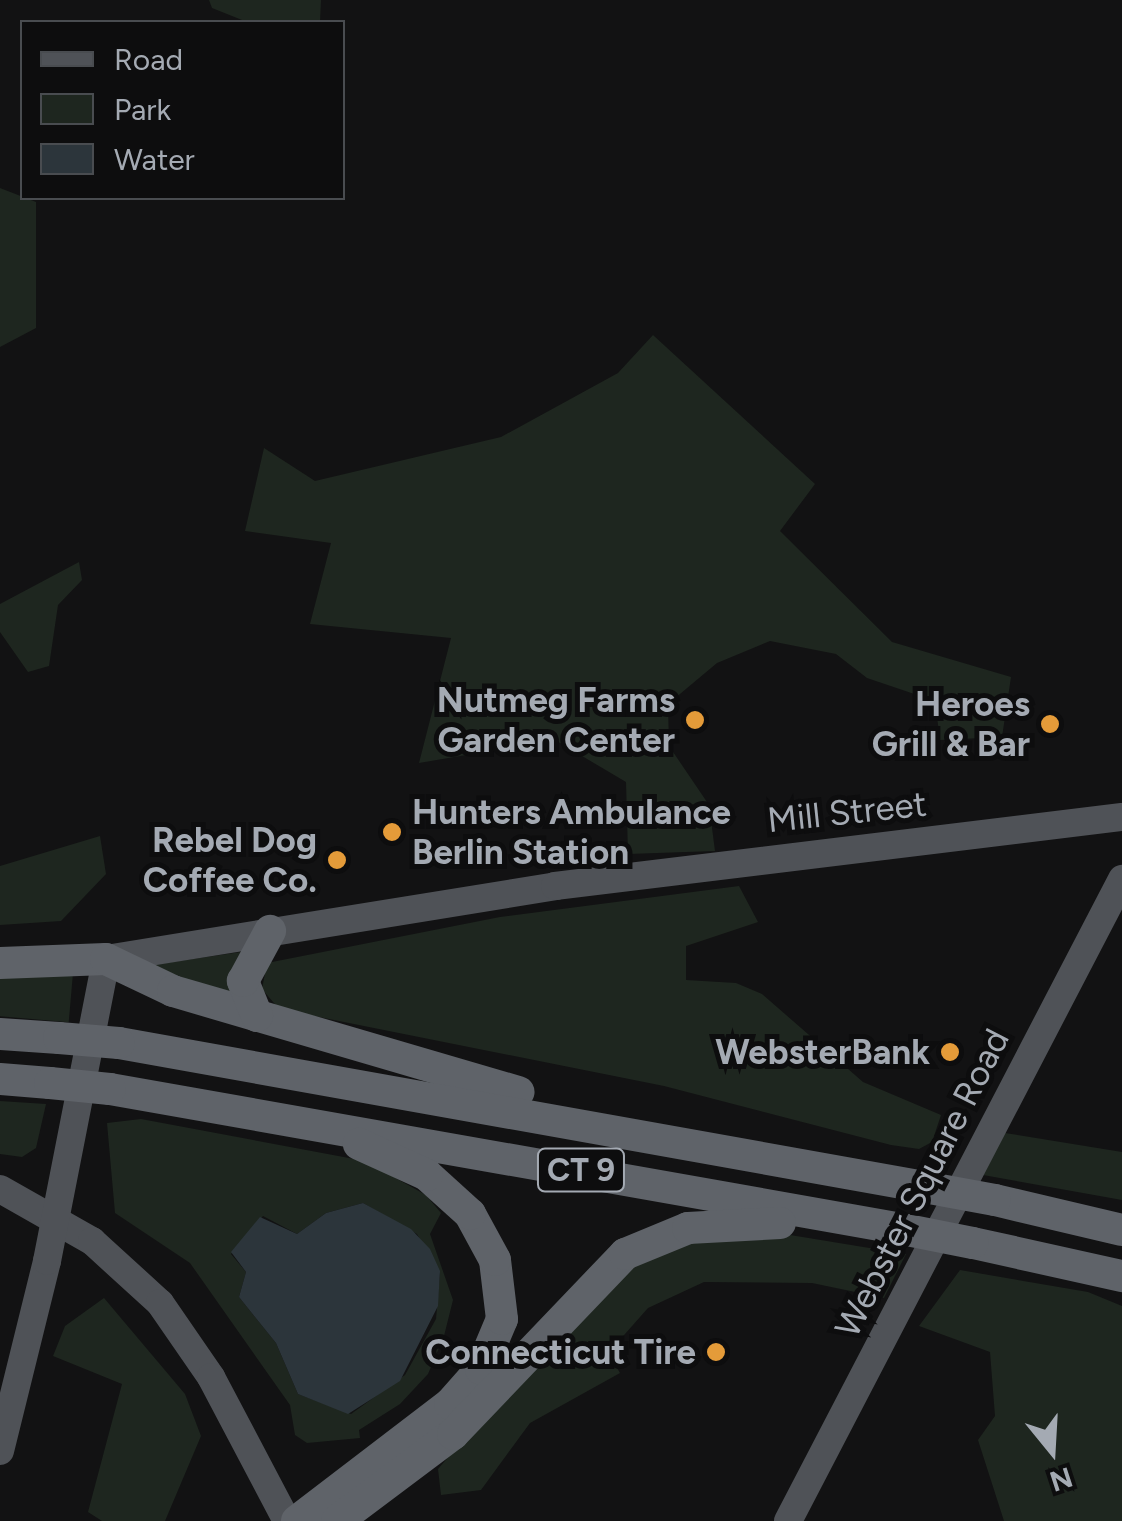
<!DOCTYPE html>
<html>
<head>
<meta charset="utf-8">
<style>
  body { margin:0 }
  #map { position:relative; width:1122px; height:1521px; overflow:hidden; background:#121213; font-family:Figtree,sans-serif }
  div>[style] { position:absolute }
  .green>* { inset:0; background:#1e261f; transform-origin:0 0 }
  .water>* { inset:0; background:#2c353b }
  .major>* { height:28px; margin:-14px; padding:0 14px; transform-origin:14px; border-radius:14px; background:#4f5257 }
  .highway>* { height:32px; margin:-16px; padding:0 16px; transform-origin:16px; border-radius:16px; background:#5f6369 }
  .highway-bridge>* { height:32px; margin:-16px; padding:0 16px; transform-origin:16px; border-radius:16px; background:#5f6369 }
  .dots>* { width:28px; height:28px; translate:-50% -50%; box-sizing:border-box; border:5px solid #0d0d0e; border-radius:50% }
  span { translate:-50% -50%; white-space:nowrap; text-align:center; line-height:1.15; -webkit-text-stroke:10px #0d0d0e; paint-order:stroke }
  .shield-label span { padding:2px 8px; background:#0d0d0e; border:2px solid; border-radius:8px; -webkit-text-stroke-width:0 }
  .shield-label { font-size:32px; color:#a4aab3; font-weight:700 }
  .poi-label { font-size:35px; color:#a4aab3; font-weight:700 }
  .right { translate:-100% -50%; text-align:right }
  .left { translate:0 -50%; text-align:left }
  .street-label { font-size:35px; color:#a4aab3 }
  .legend { position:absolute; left:20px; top:20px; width:325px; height:180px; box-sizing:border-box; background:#0d0d0e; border:2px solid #494c50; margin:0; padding:12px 18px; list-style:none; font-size:30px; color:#a4aab3 }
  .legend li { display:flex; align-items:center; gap:20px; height:50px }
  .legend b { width:50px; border:2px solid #494c50 }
  .north { position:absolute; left:1002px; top:1401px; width:100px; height:100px; -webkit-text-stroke:8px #0d0d0e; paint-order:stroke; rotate:162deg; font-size:28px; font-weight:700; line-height:40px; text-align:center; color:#a4aab3 }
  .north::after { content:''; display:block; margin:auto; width:35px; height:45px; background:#a4aab3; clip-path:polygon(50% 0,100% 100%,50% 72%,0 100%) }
</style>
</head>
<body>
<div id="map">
  <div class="green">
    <div style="clip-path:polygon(209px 0,321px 0,320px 22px,247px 22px,212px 8px)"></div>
    <div style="clip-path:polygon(0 188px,36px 202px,36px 328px,0 347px)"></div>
    <div style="clip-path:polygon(653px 335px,815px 484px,780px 531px,892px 642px,1011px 677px,1002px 737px,940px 740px,935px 701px,867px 678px,836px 654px,770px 641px,717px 663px,668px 704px,669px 746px,709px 805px,715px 851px,628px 854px,626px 782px,555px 740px,419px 763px,451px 638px,310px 624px,331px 543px,245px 531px,264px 448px,315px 481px,501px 437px,618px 373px)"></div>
    <div style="clip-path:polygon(79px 562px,82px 580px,58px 605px,49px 666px,28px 672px,0 632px,0 604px)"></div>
    <div style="clip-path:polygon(100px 836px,106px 874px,61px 921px,0 925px,0 866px)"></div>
    <div style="clip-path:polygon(739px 886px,758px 922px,686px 946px,686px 980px,736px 983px,762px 994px,863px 1082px,941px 1115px,932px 1142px,919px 1149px,891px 1145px,664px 1086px,279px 1009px,262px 989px,267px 963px,500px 917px)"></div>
    <div style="clip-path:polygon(241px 952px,241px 1001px,149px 964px,165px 963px)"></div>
    <div style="left:0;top:970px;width:73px;height:46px;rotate:5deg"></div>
    <div style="clip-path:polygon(0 1101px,46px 1104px,36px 1148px,22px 1157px,0 1154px)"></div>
    <div style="clip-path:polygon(evenodd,141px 1119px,365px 1161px,426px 1195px,441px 1213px,430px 1234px,453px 1300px,444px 1336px,428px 1374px,400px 1404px,359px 1430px,360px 1438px,307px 1443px,295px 1435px,290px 1405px,190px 1263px,115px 1213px,107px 1123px,141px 1119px,363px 1203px,417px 1234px,440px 1274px,436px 1319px,405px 1375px,351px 1414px,298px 1394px,276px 1343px,239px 1297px,246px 1272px,231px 1254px,263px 1216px,297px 1234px,326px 1213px,363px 1203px)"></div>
    <div style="clip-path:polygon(1005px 1133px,1122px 1152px,1122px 1200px,983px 1175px)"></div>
    <div style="clip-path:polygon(778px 1233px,906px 1254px,884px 1298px,812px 1283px,704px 1282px,648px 1308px,617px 1343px,613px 1361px,620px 1373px,530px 1423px,481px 1490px,441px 1495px,438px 1469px,578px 1306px,665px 1244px)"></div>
    <div style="clip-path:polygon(960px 1270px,1088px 1292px,1122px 1306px,1122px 1521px,1004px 1521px,978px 1440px,995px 1416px,990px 1352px,919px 1326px)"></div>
    <div style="clip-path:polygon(104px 1298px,185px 1394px,201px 1436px,165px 1521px,102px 1521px,88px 1512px,122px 1384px,53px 1356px,65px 1326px)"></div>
  </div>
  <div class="water">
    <div style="clip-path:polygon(363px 1203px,411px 1229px,430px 1249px,440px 1271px,438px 1306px,400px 1381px,348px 1414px,298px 1394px,276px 1343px,239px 1297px,246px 1272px,231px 1252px,260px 1217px,297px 1234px,326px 1213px)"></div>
  </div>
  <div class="major">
    <div style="left:0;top:1189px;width:106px;rotate:29.5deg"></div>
    <div style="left:92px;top:1241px;width:92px;rotate:42.4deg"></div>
    <div style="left:160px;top:1303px;width:90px;rotate:55.4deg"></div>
    <div style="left:211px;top:1377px;width:163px;rotate:62.2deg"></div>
    <div style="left:0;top:1451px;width:196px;rotate:-76.1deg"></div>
    <div style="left:47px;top:1261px;width:308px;rotate:-78.9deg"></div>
    <div style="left:106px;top:959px;width:455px;rotate:-9.2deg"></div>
    <div style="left:555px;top:886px;width:571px;rotate:-6.94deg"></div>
    <div style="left:788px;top:1521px;width:724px;rotate:-62.51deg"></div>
  </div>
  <div class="highway">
    <div style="left:0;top:963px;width:106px;rotate:-2.2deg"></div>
    <div style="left:106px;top:959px;width:74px;rotate:25.5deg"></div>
    <div style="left:173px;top:991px;width:360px;rotate:16.3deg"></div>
    <div style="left:257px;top:1016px;width:38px;rotate:-112deg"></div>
    <div style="left:243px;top:981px;width:57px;rotate:-61.6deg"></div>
    <div style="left:0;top:1034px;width:59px;rotate:3.9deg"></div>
    <div style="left:119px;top:1043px;width:818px;rotate:10.14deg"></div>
    <div style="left:0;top:1079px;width:50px;rotate:4.6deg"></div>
    <div style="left:110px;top:1089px;width:804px;rotate:10.02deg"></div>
    <div style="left:995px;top:1200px;width:130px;rotate:13.3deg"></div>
    <div style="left:973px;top:1243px;width:153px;rotate:12.5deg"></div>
    <div style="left:297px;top:1521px;width:193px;rotate:-37.4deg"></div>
    <div style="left:450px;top:1404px;width:47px;rotate:-48.5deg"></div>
    <div style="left:481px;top:1369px;width:54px;rotate:-67.2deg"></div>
    <div style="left:502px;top:1319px;width:59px;rotate:-96.8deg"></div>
    <div style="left:495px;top:1260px;width:52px;rotate:-118.5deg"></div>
    <div style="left:470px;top:1214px;width:58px;rotate:-137.8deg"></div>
    <div style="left:427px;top:1175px;width:75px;rotate:-155.5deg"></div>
    <div style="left:337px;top:1521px;width:145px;rotate:-36.9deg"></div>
    <div style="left:453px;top:1434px;width:249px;rotate:-46.3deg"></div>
    <div style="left:625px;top:1254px;width:68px;rotate:-22.4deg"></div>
    <div style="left:688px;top:1228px;width:92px;rotate:-3.1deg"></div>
  </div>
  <div class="highway-bridge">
    <div style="left:59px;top:1038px;width:60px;rotate:4.8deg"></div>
    <div style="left:50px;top:1083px;width:60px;rotate:5.7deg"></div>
    <div style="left:924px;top:1187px;width:72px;rotate:10.4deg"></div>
    <div style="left:902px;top:1229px;width:72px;rotate:11.2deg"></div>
  </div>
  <div class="dots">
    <div style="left:695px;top:720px;background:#e49b39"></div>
    <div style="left:1050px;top:724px;background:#e49b39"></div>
    <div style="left:392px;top:832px;background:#e49b39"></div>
    <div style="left:337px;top:860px;background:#e49b39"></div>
    <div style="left:950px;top:1052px;background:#e49b39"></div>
    <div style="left:716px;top:1352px;background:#e49b39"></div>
  </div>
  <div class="shield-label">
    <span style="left:581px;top:1170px">CT 9</span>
  </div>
  <div class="poi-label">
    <span class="right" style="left:675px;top:720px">Nutmeg Farms<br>Garden Center</span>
    <span class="right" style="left:1030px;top:724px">Heroes<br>Grill &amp; Bar</span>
    <span class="left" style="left:412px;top:832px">Hunters Ambulance<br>Berlin Station</span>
    <span class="right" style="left:317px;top:860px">Rebel Dog<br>Coffee Co.</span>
    <span class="right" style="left:930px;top:1052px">WebsterBank</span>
    <span class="right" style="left:696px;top:1352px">Connecticut Tire</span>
  </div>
  <div class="street-label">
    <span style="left:847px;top:812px;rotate:-6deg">Mill Street</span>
    <span style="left:922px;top:1183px;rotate:-63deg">Webster Square Road</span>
  </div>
  <ul class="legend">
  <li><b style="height:12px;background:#4f5257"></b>Road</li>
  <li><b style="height:28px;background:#1e261f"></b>Park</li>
  <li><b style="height:28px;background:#2c353b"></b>Water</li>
  </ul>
  <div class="north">N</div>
</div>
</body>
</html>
